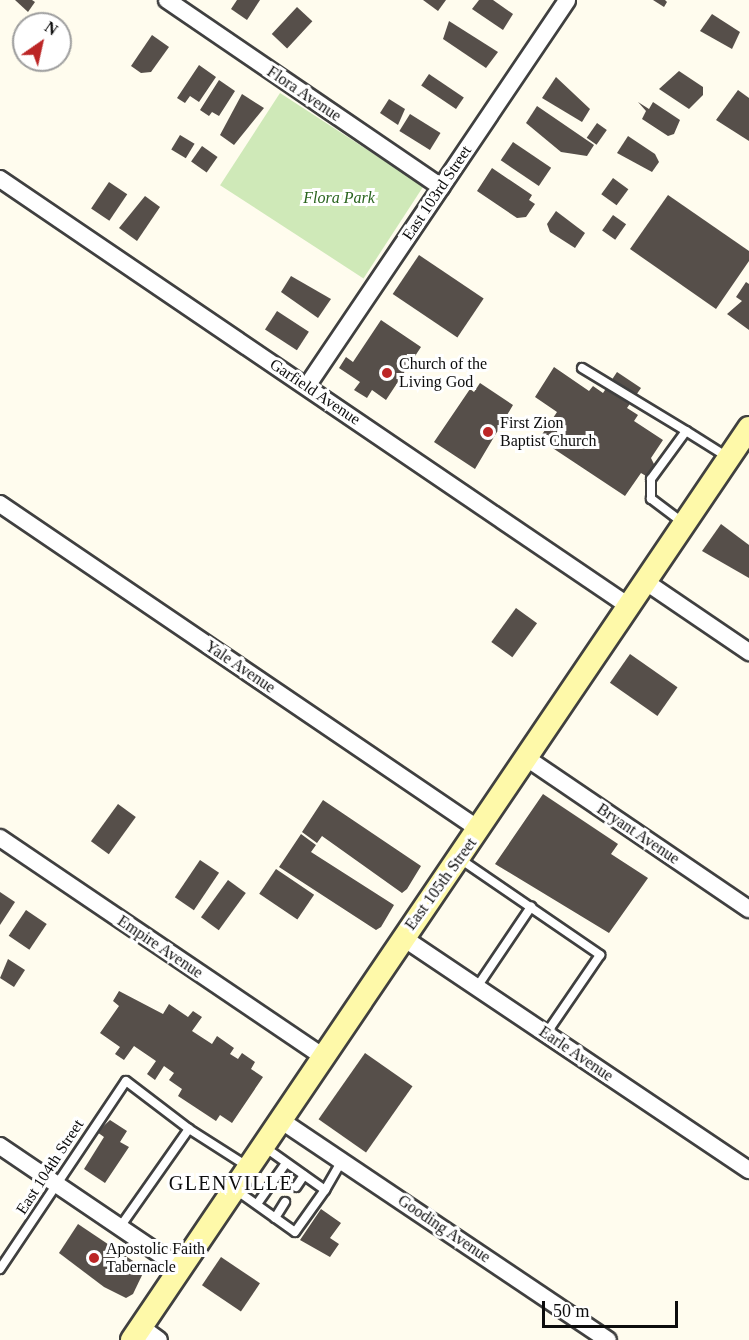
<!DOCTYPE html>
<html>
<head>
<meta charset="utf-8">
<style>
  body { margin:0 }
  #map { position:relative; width:749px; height:1340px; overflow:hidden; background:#fffcee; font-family:"Times New Roman",serif }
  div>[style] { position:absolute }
  .green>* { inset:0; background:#cfe9b8; transform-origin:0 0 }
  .building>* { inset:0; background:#564f4a; transform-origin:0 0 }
  .roads { filter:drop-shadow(2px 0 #404040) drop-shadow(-2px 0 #404040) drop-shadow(0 2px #404040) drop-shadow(0 -2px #404040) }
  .service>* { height:8px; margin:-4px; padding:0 4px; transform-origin:4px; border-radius:4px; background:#fff }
  .minor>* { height:16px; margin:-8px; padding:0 8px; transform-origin:8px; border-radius:8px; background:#fff }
  .secondary>* { height:22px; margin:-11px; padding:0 11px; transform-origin:11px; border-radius:11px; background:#fef9a9 }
  .dots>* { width:16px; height:16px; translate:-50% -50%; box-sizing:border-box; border:3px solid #fff; border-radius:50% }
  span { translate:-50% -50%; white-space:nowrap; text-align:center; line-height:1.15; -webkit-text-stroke:6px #fff; paint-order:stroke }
  .street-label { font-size:16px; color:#0d0d0d }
  .park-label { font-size:16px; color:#29641e; font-style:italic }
  .poi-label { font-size:16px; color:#0d0d0d }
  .left { translate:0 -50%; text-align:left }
  .quarter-label { font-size:20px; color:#0d0d0d; letter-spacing:1.5px }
  .north { position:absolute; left:12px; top:12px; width:60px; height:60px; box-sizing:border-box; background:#fff; border:2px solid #9e9e9e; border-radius:50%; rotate:34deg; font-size:16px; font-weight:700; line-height:24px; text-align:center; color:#0d0d0d }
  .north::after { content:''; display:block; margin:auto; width:21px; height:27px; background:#bc2626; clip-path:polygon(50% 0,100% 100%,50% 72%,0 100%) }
  .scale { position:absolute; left:542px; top:1301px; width:136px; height:27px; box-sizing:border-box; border:3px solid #0d0d0d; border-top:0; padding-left:8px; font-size:18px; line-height:21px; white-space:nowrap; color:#0d0d0d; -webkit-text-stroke:4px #fff; paint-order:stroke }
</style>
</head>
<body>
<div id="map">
  <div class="green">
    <div style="left:280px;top:93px;width:171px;height:110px;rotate:33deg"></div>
  </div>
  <div class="building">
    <div style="clip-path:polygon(15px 0,32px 0,35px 2px,28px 12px)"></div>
    <div style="clip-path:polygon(237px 0,260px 0,247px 20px,231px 9px)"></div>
    <div style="clip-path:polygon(423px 0,446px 0,438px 11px)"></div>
    <div style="clip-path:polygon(479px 0,493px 0,513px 14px,503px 30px,472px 9px)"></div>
    <div style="clip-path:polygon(653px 0,665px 0,667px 2px,664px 7px)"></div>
    <div style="left:297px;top:7px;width:21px;height:37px;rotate:43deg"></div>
    <div style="clip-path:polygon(712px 14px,740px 32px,732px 49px,700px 31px)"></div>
    <div style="clip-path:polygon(449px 21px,498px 52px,486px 68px,443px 39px)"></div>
    <div style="clip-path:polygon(152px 35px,169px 47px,151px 72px,141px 73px,131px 66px)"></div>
    <div style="clip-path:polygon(199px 65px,216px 77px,199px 102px,190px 96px,185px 103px,177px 98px)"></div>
    <div style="clip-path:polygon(679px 71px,703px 87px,703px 95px,689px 109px,659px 89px)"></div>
    <div style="left:429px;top:74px;width:42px;height:14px;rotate:34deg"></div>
    <div style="clip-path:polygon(556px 77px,590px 109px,582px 122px,542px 98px)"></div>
    <div style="clip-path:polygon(219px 80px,235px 91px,219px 116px,212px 112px,209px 116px,200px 110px)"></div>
    <div style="clip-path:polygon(738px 90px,749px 98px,749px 141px,716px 120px)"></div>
    <div style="clip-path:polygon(242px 94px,264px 108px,234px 145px,220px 135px)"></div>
    <div style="clip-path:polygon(389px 99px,405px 109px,398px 125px,380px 113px)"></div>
    <div style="clip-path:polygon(638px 102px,649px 109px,653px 102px,680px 120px,674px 134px,668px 136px,642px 119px,646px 111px)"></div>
    <div style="clip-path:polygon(537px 106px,594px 145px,587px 156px,561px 152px,526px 123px)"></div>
    <div style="left:410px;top:114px;width:36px;height:20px;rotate:32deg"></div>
    <div style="left:597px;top:123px;width:12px;height:18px;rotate:35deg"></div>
    <div style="left:180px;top:135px;width:17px;height:17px;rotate:31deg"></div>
    <div style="clip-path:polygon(628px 136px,655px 154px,659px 162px,652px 172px,617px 153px)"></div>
    <div style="left:513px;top:142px;width:46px;height:22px;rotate:34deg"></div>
    <div style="left:202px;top:146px;width:19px;height:19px;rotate:35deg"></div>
    <div style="clip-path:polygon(492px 168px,532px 195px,529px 200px,535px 204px,526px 217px,517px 218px,477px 191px)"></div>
    <div style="left:613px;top:178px;width:19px;height:20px;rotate:36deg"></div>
    <div style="left:109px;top:182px;width:22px;height:32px;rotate:34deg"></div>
    <div style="clip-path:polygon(668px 195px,749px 251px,749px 261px,716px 309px,630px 249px)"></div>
    <div style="clip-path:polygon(145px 196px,160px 207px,137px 241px,119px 228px)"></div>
    <div style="clip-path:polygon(556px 211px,585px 233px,575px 248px,550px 232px,547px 224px)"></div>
    <div style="left:613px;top:215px;width:16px;height:19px;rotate:35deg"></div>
    <div style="left:419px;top:255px;width:78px;height:47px;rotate:34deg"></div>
    <div style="clip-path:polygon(291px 276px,331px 299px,318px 318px,281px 292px)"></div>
    <div style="clip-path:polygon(746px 282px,749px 284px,749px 330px,727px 314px,742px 301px,736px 297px)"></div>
    <div style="left:277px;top:311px;width:38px;height:22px;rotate:33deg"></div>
    <div style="clip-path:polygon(381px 320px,421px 347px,386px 400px,372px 390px,367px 398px,354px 390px,360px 382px,339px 368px,346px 357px,353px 362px)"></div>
    <div style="clip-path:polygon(554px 367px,589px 391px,593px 386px,603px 393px,617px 372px,641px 388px,627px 408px,638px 415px,634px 421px,663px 440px,651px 458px,656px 468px,646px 476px,641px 473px,625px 496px,539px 439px,557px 412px,535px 397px)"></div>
    <div style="clip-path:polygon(480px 383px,513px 405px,475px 469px,434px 442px,470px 389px,474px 392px)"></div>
    <div style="clip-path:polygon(721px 524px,749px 545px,749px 578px,702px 551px)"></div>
    <div style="left:516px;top:608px;width:26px;height:42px;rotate:36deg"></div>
    <div style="left:630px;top:654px;width:58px;height:35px;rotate:35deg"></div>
    <div style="clip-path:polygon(543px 794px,618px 844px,611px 854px,648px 878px,609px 933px,495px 864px)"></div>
    <div style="clip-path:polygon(323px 800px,421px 866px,407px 889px,402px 893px,322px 836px,317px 843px,302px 832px)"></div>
    <div style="left:118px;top:804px;width:22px;height:46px;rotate:36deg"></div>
    <div style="clip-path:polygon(301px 834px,316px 845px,311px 852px,394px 905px,381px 927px,376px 930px,279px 867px)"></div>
    <div style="left:200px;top:860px;width:23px;height:45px;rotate:34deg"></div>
    <div style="left:276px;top:869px;width:46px;height:30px;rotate:34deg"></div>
    <div style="left:228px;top:880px;width:22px;height:46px;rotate:36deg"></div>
    <div style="clip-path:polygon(0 892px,15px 902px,0 925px)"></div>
    <div style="left:26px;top:910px;width:25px;height:31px;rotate:34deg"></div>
    <div style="clip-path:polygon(8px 959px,25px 970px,14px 987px,0 978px)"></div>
    <div style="clip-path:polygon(119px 991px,163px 1014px,169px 1004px,188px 1017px,193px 1011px,202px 1017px,192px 1031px,212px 1044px,217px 1036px,234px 1048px,230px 1054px,238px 1059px,242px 1053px,255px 1062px,251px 1069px,263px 1077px,232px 1123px,220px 1115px,216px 1121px,178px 1096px,182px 1089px,169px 1080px,174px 1073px,164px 1066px,155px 1080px,147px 1074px,156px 1061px,134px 1046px,124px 1060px,115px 1054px,120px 1047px,100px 1033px,119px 1006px,113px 1001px)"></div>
    <div style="left:365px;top:1053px;width:58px;height:81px;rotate:35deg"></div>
    <div style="clip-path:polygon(110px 1120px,127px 1131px,120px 1142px,129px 1147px,105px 1183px,84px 1169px,104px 1137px,97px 1132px)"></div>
    <div style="clip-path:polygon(321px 1209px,341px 1223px,330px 1238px,339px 1244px,330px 1257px,300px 1240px)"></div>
    <div style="clip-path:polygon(78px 1224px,145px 1269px,133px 1294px,126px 1298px,104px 1287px,59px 1253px)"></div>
    <div style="left:221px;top:1257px;width:47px;height:34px;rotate:34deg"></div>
  </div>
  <div class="roads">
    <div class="service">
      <div style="left:582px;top:368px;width:122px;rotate:31.2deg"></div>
      <div style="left:682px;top:522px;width:39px;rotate:-143deg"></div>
      <div style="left:651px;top:499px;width:20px;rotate:-90deg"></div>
      <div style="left:651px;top:479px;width:59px;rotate:-53.9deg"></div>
      <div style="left:686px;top:431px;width:51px;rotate:32.1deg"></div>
      <div style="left:460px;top:859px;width:170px;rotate:34.4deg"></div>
      <div style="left:600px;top:955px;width:96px;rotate:124.4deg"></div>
      <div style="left:477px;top:987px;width:97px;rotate:-56deg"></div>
      <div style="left:296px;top:1187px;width:14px;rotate:-56deg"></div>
      <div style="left:236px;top:1190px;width:72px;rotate:35.4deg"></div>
      <div style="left:295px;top:1232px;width:52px;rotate:-54.5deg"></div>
      <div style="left:325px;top:1190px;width:76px;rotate:-144.6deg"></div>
      <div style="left:325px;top:1190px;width:34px;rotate:-60deg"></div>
      <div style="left:257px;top:1204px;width:50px;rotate:-54.7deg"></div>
      <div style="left:275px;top:1218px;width:19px;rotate:-58deg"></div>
      <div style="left:120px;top:1227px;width:120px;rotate:-54.9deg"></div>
      <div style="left:189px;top:1129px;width:69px;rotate:32.5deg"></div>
      <div style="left:0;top:1269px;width:226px;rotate:-56.2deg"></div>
      <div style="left:126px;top:1081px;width:79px;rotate:37.3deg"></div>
    </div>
    <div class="minor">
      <div style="left:167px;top:0;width:332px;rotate:34.3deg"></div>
      <div style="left:0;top:179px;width:762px;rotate:34.19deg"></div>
      <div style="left:307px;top:386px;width:465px;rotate:-56deg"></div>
      <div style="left:0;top:504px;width:580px;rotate:34.18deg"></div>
      <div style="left:646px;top:582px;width:125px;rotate:34.2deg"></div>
      <div style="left:528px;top:759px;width:267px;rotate:34.2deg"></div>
      <div style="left:0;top:838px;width:387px;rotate:34.1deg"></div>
      <div style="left:402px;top:937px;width:418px;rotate:33.9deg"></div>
      <div style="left:279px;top:1119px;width:396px;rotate:33.9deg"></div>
      <div style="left:0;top:1146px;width:216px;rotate:34.1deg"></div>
      <div style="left:141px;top:1327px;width:22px;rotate:36deg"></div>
    </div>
    <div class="secondary">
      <div style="left:132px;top:1340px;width:1101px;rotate:-55.92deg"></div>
    </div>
  </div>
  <div class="dots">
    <div style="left:387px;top:373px;background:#bc2626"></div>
    <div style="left:488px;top:432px;background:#bc2626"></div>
    <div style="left:94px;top:1258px;background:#bc2626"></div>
  </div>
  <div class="street-label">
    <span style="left:304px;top:94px;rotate:34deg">Flora Avenue</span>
    <span style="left:437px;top:193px;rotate:-56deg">East 103rd Street</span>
    <span style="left:315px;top:392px;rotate:34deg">Garfield Avenue</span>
    <span style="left:240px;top:667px;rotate:34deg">Yale Avenue</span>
    <span style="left:638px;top:834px;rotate:34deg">Bryant Avenue</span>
    <span style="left:441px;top:884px;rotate:-54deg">East 105th Street</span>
    <span style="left:160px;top:947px;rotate:34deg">Empire Avenue</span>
    <span style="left:576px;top:1054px;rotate:34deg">Earle Avenue</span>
    <span style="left:50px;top:1167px;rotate:-57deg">East 104th Street</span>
    <span style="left:444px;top:1229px;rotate:34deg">Gooding Avenue</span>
  </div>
  <div class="park-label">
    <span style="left:339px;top:198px">Flora Park</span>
  </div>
  <div class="poi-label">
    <span class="left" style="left:399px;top:373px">Church of the<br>Living God</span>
    <span class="left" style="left:500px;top:432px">First Zion<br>Baptist Church</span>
    <span class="left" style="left:106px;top:1258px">Apostolic Faith<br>Tabernacle</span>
  </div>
  <div class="quarter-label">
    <span style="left:231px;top:1183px">GLENVILLE</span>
  </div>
  <div class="north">N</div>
  <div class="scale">50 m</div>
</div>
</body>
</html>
